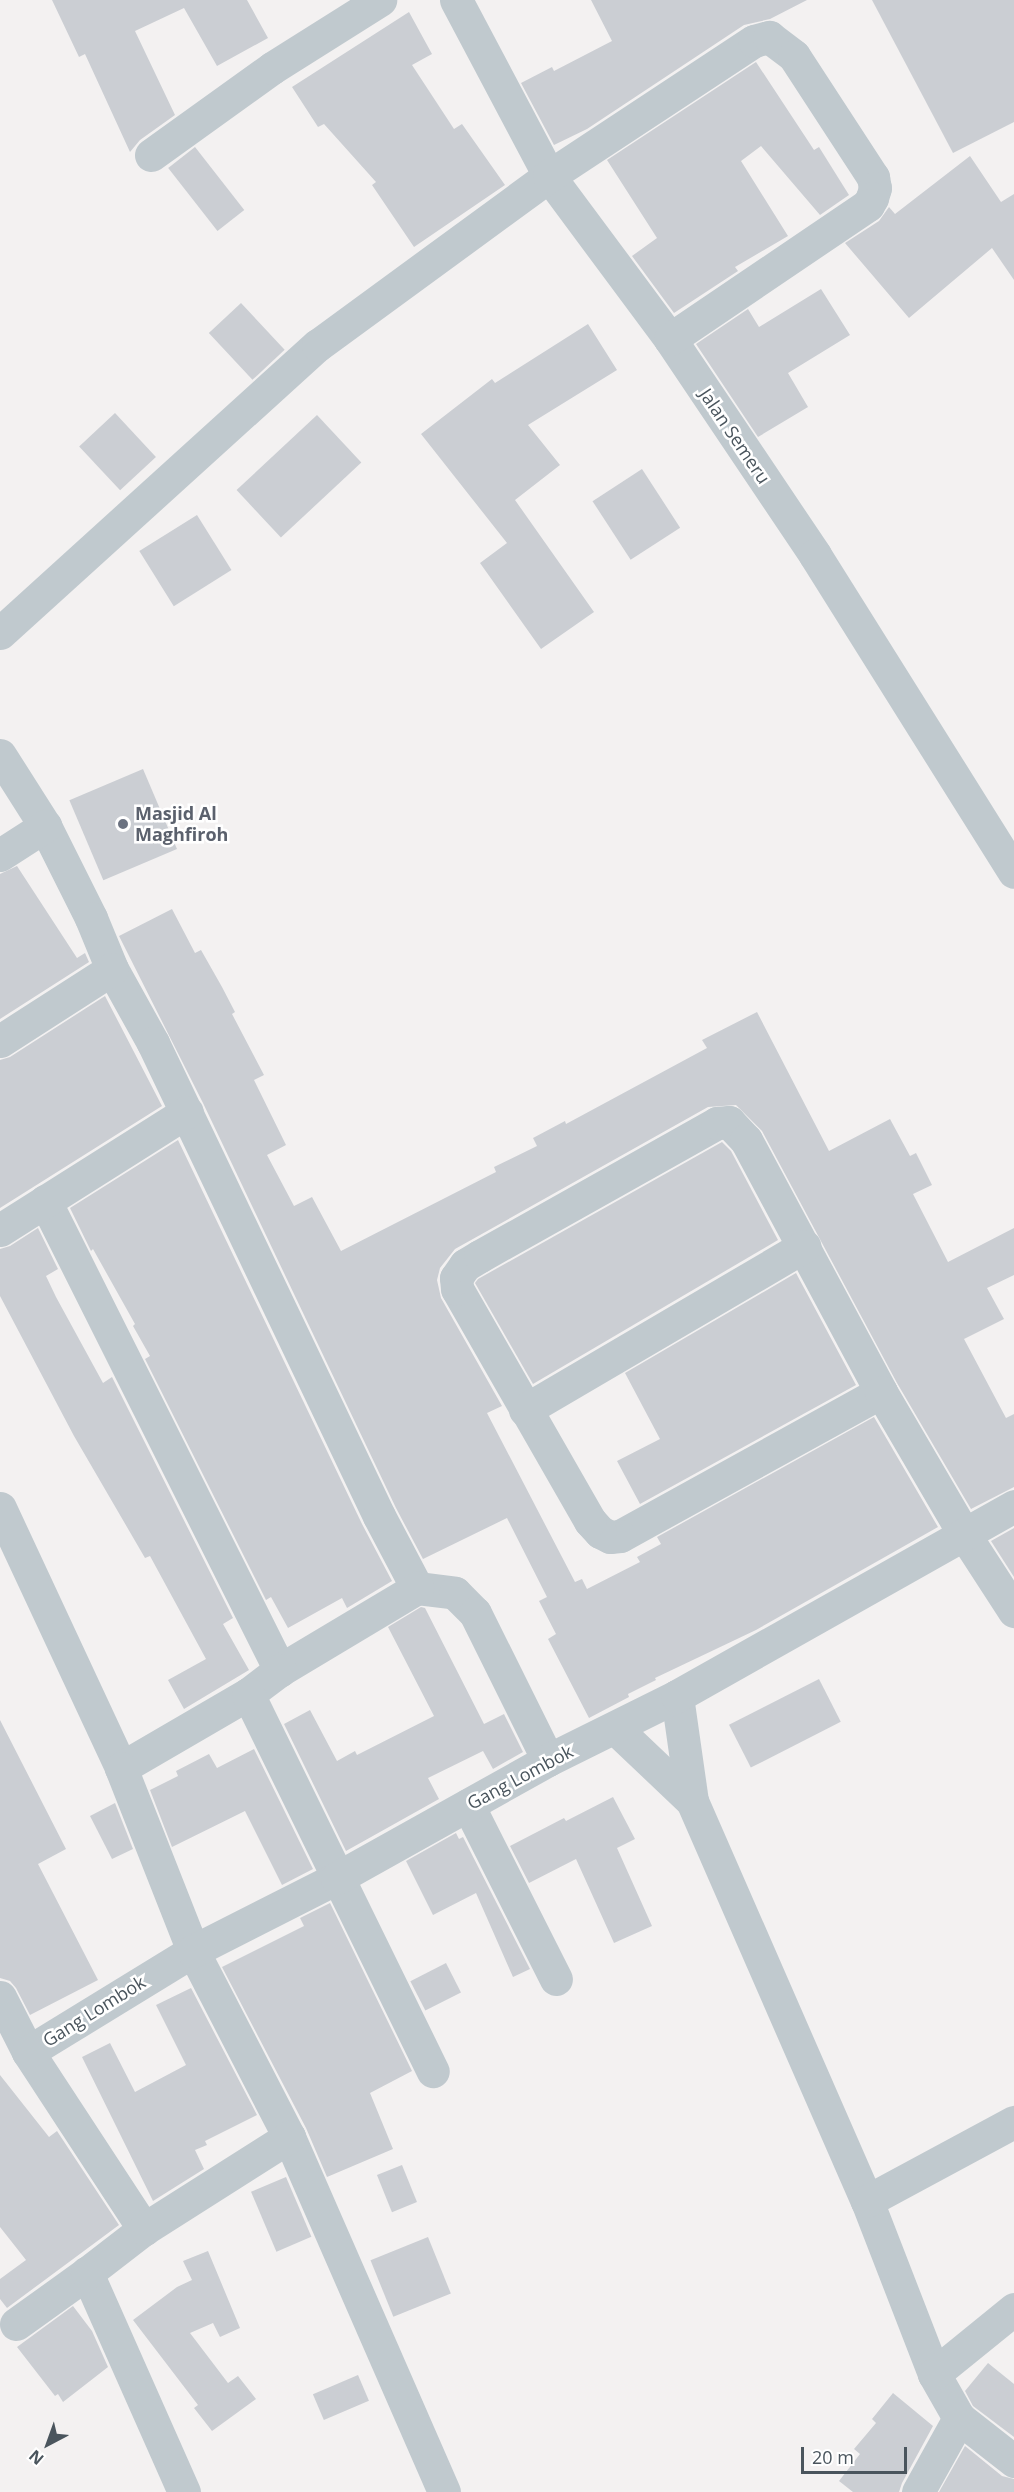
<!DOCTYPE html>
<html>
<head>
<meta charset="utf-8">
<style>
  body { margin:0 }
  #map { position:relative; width:1014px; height:2492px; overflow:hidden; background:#f3f1f1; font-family:"Open Sans",sans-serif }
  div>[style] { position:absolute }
  .building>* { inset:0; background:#cbced3; transform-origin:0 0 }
  .minor>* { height:33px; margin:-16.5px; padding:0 16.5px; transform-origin:16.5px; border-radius:16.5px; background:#c0c9ce }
  .dots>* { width:16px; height:16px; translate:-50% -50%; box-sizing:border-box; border:3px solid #fff; border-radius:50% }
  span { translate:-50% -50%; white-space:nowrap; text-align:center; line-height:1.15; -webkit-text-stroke:5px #fff; paint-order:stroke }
  .street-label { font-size:18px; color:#4a555d }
  .worship-label { font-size:18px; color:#5b616d; font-weight:700 }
  .left { translate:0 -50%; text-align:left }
  .north { position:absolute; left:18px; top:2414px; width:60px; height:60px; -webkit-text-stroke:4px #fff; paint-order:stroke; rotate:221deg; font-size:16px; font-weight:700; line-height:24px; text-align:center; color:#4a555d }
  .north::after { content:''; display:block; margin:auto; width:21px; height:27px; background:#4a555d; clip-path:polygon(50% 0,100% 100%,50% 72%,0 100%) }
  .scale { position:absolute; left:801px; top:2447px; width:106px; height:27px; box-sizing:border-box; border:3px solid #4a555d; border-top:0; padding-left:8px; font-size:18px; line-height:21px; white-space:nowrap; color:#4a555d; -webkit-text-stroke:4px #fff; paint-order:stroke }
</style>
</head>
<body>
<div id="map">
  <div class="building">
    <div style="clip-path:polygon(52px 0,247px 0,268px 38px,217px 66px,184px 8px,135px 31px,175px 115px,140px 140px,130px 152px,85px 54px,79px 57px)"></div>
    <div style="clip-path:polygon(591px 0,807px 0,770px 19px,744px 25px,587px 129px,554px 145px,521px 83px,552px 67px,554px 71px,612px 41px)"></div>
    <div style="clip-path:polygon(872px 0,1014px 0,1014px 122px,953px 153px)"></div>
    <div style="clip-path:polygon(409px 12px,432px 54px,412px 65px,454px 129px,462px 124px,505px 185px,414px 247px,372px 185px,376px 182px,324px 124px,318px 127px,292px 87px)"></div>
    <div style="clip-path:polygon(756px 62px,814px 150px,819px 147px,849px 195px,820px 215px,761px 146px,741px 161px,788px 236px,735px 267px,738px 271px,674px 313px,632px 256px,657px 238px,607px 160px)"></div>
    <div style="left:195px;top:147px;width:80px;height:34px;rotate:52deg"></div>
    <div style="clip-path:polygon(970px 156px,1001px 202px,1014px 194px,1014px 280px,992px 248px,909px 318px,845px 243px,879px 221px,889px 207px,895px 214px)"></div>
    <div style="clip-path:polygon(821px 289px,850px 335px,788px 373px,808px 407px,758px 437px,696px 344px,748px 309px,759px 327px)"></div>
    <div style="left:241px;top:303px;width:64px;height:44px;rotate:47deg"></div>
    <div style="clip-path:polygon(588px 324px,617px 370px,528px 425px,560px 465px,515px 500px,594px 612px,541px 649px,480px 563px,507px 543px,421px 434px,492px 379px,495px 383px)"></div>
    <div style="left:115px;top:413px;width:60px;height:49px;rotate:47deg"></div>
    <div style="left:317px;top:415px;width:65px;height:110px;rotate:47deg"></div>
    <div style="left:642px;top:469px;width:70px;height:59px;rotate:57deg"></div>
    <div style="left:197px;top:515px;width:65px;height:68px;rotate:58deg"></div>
    <div style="left:143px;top:769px;width:87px;height:80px;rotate:67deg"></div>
    <div style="clip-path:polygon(17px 866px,77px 958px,85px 953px,89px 962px,0 1019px,0 874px)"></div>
    <div style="clip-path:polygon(172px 909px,195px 953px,201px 950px,222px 987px,235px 1012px,232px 1014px,264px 1075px,254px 1080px,286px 1145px,267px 1155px,294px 1206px,312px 1197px,341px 1251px,496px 1172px,494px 1167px,537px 1146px,533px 1138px,565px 1121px,566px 1124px,707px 1048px,702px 1040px,757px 1012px,829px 1151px,890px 1119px,910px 1156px,916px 1153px,932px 1185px,913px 1194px,948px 1262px,1014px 1228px,1014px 1275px,987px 1288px,1004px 1319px,964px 1339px,1006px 1418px,1014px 1414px,1014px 1487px,971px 1509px,897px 1383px,762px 1131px,736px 1105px,708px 1107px,455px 1249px,440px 1268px,437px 1280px,441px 1298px,502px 1406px,487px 1413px,575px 1582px,582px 1579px,587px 1589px,640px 1562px,637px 1557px,661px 1544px,657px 1537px,874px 1417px,938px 1527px,756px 1630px,655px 1678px,656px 1680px,628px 1694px,629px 1697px,589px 1718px,548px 1639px,556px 1634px,539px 1601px,547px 1597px,507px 1518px,423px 1559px,396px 1508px,203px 1103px,119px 936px)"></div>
    <div style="clip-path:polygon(105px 996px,162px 1106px,0 1208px,0 1060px,10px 1057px)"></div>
    <div style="clip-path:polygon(178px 1140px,362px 1524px,392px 1581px,347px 1608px,342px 1598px,288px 1628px,271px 1597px,266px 1600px,145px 1359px,150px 1356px,133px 1326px,135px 1324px,93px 1249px,91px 1251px,70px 1208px)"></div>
    <div style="clip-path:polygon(722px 1142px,731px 1151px,778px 1240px,533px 1384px,475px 1283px,478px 1279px)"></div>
    <div style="clip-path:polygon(38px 1228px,58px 1269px,46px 1276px,56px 1297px,103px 1383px,112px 1377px,233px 1618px,223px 1624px,249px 1670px,184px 1709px,168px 1680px,206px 1659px,150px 1556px,145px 1558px,74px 1436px,0 1296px,0 1249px,10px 1246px)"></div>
    <div style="clip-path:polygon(796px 1273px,856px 1385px,640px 1504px,617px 1461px,660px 1439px,625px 1373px)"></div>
    <div style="clip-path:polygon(1014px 1528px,1014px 1577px,991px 1541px)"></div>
    <div style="clip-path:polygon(421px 1607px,425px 1608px,484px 1724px,504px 1714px,523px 1752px,493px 1769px,483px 1751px,428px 1778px,439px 1799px,346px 1851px,284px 1724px,310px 1710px,337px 1761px,355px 1751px,357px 1755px,434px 1716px,388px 1627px)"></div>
    <div style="left:819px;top:1679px;width:48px;height:101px;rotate:63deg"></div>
    <div style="clip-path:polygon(0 1720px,66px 1849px,38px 1864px,98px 1980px,30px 2015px,16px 1988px,10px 1981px,0 1978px)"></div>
    <div style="clip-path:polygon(254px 1749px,313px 1869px,282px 1885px,245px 1811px,172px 1847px,150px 1790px,178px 1776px,176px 1771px,209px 1754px,217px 1768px)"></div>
    <div style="clip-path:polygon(613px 1797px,635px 1839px,617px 1848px,652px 1926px,614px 1943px,576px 1859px,529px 1883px,510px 1846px,564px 1818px,566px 1821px)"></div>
    <div style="clip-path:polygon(115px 1803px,133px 1849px,112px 1859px,90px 1816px)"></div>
    <div style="clip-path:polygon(456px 1833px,459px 1839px,463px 1837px,530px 1969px,513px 1977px,476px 1893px,433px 1915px,406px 1861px)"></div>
    <div style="clip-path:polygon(330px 1903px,412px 2071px,370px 2093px,393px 2149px,327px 2177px,306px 2128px,222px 1967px,304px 1926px,300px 1918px)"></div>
    <div style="left:446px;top:1963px;width:33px;height:40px;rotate:63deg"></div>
    <div style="clip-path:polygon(191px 1988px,257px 2115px,205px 2141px,207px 2145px,195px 2150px,204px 2169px,153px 2201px,82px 2057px,110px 2043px,135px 2092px,186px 2065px,156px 2005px)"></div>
    <div style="clip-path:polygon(0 2075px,49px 2137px,57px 2131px,119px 2225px,7px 2308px,0 2299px,0 2279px,26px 2260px,0 2227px)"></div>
    <div style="left:402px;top:2165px;width:40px;height:27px;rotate:68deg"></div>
    <div style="left:286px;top:2177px;width:65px;height:38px;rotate:67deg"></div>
    <div style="left:428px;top:2237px;width:61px;height:62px;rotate:68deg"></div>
    <div style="clip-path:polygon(208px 2251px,240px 2328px,220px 2337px,213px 2323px,190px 2333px,228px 2383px,238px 2376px,256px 2399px,212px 2431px,194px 2408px,198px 2405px,133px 2320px,177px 2287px,192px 2280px,183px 2261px)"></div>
    <div style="clip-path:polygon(73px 2306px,92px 2331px,108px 2367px,63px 2402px,58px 2394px,55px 2396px,17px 2347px)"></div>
    <div style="clip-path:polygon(988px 2363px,1014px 2384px,1014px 2437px,973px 2406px,965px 2391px)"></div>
    <div style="left:358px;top:2375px;width:28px;height:49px;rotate:67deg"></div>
    <div style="clip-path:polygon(893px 2393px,933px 2426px,902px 2483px,899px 2492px,853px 2492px,839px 2481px,860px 2454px,854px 2449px,876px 2423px,872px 2419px)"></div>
    <div style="clip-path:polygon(965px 2446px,1002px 2476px,1014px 2479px,1014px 2492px,939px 2492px)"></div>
  </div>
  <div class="minor">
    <div style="left:456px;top:0;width:199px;rotate:62.1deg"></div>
    <div style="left:549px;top:176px;width:203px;rotate:53.4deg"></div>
    <div style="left:670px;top:339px;width:260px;rotate:56.1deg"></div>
    <div style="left:815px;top:555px;width:374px;rotate:57.9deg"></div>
    <div style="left:151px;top:155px;width:149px;rotate:-35.7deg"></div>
    <div style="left:272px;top:68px;width:128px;rotate:-32.2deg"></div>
    <div style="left:0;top:633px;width:429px;rotate:-42.2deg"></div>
    <div style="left:318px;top:345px;width:286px;rotate:-36.2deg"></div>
    <div style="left:549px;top:176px;width:245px;rotate:-33.4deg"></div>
    <div style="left:754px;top:41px;width:16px;rotate:-15deg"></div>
    <div style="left:769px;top:37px;width:31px;rotate:37deg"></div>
    <div style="left:794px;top:56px;width:145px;rotate:56.9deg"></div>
    <div style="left:873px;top:177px;width:11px;rotate:80deg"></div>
    <div style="left:875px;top:188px;width:10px;rotate:107deg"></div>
    <div style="left:872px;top:198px;width:8px;rotate:120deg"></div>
    <div style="left:868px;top:205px;width:239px;rotate:145.9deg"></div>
    <div style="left:0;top:755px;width:84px;rotate:57.6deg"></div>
    <div style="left:45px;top:826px;width:103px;rotate:63.4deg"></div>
    <div style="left:91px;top:918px;width:55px;rotate:67.6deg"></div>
    <div style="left:112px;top:969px;width:85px;rotate:61deg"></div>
    <div style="left:153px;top:1043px;width:524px;rotate:64.46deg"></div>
    <div style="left:379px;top:1516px;width:81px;rotate:62.2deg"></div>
    <div style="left:417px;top:1588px;width:38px;rotate:7deg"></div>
    <div style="left:455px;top:1593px;width:28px;rotate:45deg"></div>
    <div style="left:475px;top:1613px;width:164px;rotate:63.6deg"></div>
    <div style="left:0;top:855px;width:54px;rotate:-32.8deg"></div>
    <div style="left:0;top:1041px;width:133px;rotate:-32.7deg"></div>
    <div style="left:45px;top:1201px;width:525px;rotate:63.39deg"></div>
    <div style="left:280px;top:1670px;width:160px;rotate:-30.9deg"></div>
    <div style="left:0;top:1230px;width:221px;rotate:-32.3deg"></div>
    <div style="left:881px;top:1392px;width:298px;rotate:151.1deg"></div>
    <div style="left:620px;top:1536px;width:10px;rotate:174deg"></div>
    <div style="left:610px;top:1537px;width:11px;rotate:-153deg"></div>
    <div style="left:600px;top:1532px;width:15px;rotate:-132deg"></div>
    <div style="left:590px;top:1521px;width:267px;rotate:-119.8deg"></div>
    <div style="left:457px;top:1289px;width:11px;rotate:-95deg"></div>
    <div style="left:456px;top:1278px;width:16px;rotate:-55deg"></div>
    <div style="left:465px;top:1265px;width:17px;rotate:-31deg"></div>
    <div style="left:480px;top:1256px;width:272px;rotate:-29.3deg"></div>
    <div style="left:717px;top:1123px;width:12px;rotate:-5deg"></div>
    <div style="left:729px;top:1122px;width:25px;rotate:47deg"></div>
    <div style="left:746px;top:1140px;width:286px;rotate:61.8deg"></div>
    <div style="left:881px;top:1392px;width:164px;rotate:59.7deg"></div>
    <div style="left:964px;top:1534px;width:92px;rotate:57deg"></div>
    <div style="left:525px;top:1410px;width:324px;rotate:-30.4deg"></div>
    <div style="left:0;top:1508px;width:287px;rotate:65deg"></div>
    <div style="left:280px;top:1670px;width:40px;rotate:143deg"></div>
    <div style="left:248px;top:1694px;width:147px;rotate:149.8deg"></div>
    <div style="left:121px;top:1768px;width:197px;rotate:68.5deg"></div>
    <div style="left:193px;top:1951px;width:209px;rotate:62.7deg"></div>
    <div style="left:289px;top:2137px;width:387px;rotate:66.4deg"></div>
    <div style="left:248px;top:1694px;width:420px;rotate:63.9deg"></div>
    <div style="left:677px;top:1696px;width:106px;rotate:81.9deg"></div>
    <div style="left:692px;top:1801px;width:437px;rotate:66.4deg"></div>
    <div style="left:867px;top:2201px;width:186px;rotate:68.8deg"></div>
    <div style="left:934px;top:2374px;width:51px;rotate:60.4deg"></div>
    <div style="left:959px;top:2418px;width:70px;rotate:38deg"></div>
    <div style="left:615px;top:1728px;width:106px;rotate:43.5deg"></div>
    <div style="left:468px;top:1805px;width:195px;rotate:63.2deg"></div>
    <div style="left:0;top:1997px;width:62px;rotate:63deg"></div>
    <div style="left:28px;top:2052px;width:212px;rotate:56.8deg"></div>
    <div style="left:28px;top:2052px;width:193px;rotate:-31.5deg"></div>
    <div style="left:193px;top:1951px;width:161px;rotate:-26.9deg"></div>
    <div style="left:337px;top:1878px;width:242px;rotate:-29.2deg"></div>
    <div style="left:548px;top:1760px;width:144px;rotate:-26.4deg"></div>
    <div style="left:677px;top:1696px;width:387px;rotate:-29.4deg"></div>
    <div style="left:867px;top:2201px;width:167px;rotate:-28.3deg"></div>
    <div style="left:16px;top:2324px;width:87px;rotate:-35.7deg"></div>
    <div style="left:934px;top:2374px;width:103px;rotate:-39.1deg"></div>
    <div style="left:184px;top:2492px;width:240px;rotate:-113.9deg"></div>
    <div style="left:87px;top:2273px;width:72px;rotate:-37.7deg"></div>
    <div style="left:144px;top:2229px;width:172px;rotate:-32.4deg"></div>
    <div style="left:918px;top:2492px;width:85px;rotate:-61deg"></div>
  </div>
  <div class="dots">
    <div style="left:123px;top:824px;background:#6b7280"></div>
  </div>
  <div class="street-label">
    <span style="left:735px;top:436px;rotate:56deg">Jalan Semeru</span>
    <span style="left:520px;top:1777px;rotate:-28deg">Gang Lombok</span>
    <span style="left:94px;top:2011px;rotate:-32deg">Gang Lombok</span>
  </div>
  <div class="worship-label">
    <span class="left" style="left:135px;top:824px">Masjid Al<br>Maghfiroh</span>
  </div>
  <div class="north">N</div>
  <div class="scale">20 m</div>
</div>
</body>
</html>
